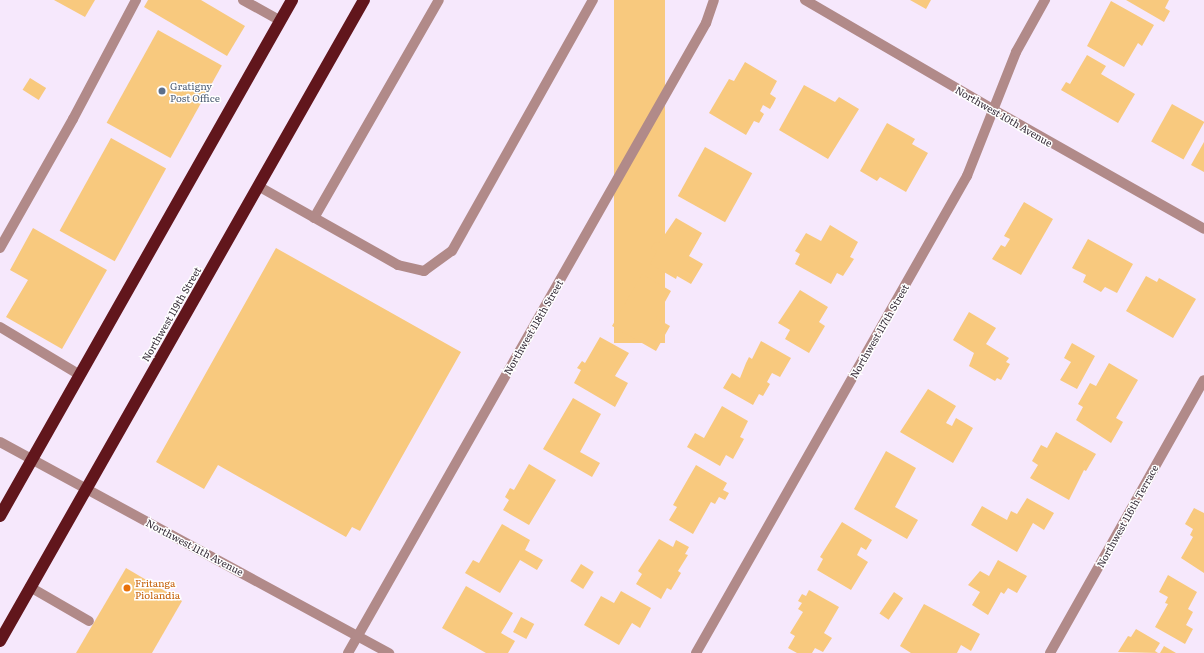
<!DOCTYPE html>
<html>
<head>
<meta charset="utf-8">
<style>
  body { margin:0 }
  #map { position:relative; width:1204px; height:653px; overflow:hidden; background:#f6e8fc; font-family:Literata,serif }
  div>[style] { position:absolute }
  .building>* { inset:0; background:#f8c97e; transform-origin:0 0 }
  .minor>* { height:10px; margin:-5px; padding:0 5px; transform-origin:5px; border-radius:5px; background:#b18a89 }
  .highway>* { height:12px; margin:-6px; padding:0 6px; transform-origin:6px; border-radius:6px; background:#61161c }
  .dots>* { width:11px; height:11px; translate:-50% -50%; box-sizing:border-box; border:2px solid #fff; border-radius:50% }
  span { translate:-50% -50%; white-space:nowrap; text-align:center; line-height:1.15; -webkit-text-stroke:3px #fff; paint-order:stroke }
  .service-label { font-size:10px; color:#4e5e75 }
  .left { translate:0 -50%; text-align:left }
  .street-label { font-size:10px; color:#362d39 }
  .food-label { font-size:10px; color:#c56008 }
</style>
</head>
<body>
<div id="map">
  <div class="building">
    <div style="clip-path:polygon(54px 0,95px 0,85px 17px)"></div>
    <div style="clip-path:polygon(148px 0,201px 0,245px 26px,227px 56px,144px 7px)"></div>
    <div style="left:614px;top:0;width:51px;height:343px"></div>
    <div style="clip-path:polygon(910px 0,931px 0,926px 9px)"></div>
    <div style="clip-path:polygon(1126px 0,1169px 0,1165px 8px,1170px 11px,1164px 22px)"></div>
    <div style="clip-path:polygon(1111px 1px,1154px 25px,1142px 46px,1138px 43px,1124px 67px,1087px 46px)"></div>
    <div style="left:158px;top:30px;width:73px;height:106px;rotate:29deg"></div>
    <div style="clip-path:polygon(1087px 55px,1106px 66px,1101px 74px,1135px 94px,1118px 123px,1061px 90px,1066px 82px,1070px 84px)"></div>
    <div style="clip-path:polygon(745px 62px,777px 81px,770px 94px,776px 98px,773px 104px,770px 109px,763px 105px,760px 111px,764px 114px,759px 123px,754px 121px,746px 135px,709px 113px,729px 79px,734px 81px)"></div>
    <div style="left:30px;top:78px;width:19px;height:14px;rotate:32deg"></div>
    <div style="clip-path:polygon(804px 85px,835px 102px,839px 97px,859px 109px,828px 159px,779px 130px)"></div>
    <div style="left:1172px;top:104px;width:37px;height:43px;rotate:29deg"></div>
    <div style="clip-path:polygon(887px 123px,915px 139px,912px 144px,928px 153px,906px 192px,880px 177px,877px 181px,860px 171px)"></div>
    <div style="left:111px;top:138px;width:63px;height:106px;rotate:29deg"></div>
    <div style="clip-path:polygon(1204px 142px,1204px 172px,1191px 165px)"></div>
    <div style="left:705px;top:147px;width:54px;height:56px;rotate:29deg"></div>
    <div style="clip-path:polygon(1024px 202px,1053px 219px,1021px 275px,992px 259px,1001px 245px,1005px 247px,1010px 239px,1004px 236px)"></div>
    <div style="clip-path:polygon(676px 218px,702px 233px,689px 256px,703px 264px,691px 284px,677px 276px,676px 279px,650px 264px,657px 251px,651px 248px,655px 242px,659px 243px)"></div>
    <div style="clip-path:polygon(830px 225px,858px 242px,850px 257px,854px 259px,843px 276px,837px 273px,831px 284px,795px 264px,800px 254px,795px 251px,806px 233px,821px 241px)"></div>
    <div style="clip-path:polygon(33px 228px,107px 270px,62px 349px,6px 317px,28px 280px,10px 270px)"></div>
    <div style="clip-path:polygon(1088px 239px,1133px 264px,1117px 293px,1105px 287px,1101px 292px,1083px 282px,1086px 275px,1072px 268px)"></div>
    <div style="clip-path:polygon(276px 248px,461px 352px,360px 531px,352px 527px,346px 537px,218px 465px,204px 489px,156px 462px)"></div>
    <div style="clip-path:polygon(642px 274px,671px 291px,656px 318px,670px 326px,656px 351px,612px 326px)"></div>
    <div style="clip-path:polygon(1146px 276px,1157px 282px,1159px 278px,1196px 299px,1173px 338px,1126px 311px)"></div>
    <div style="clip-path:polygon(800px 290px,828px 307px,819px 322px,825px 326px,809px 353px,785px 339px,790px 330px,778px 323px)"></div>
    <div style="clip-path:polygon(969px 312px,996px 328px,986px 344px,1009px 358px,1006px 362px,1010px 364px,1001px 380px,997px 378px,995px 381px,969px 366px,974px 353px,953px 340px)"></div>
    <div style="clip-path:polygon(600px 337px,629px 353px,615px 376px,628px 383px,615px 407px,574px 383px,581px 370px,577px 368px,582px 361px,585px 363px)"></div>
    <div style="clip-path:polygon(761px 341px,791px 358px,780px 377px,772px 373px,767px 382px,770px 384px,763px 396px,759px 394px,753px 405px,723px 388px,732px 373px,740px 378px,746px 363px,749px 357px,752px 359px)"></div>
    <div style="clip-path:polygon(1072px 343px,1095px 356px,1077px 389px,1060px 380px,1071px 362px,1064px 358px)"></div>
    <div style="clip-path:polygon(1109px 363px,1138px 380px,1116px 418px,1123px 422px,1111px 443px,1076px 420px,1083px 407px,1078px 404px,1090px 383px,1096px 386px)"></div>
    <div style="clip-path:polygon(928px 389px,956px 406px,946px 423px,952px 426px,956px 418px,973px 428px,953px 463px,900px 432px)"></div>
    <div style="clip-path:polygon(573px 398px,601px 414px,580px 452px,600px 463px,592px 477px,543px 449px)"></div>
    <div style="clip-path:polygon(722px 406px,748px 421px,740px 437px,744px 439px,733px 459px,726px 455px,720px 466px,687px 447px,695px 433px,704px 438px)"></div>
    <div style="clip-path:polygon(1056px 432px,1096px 454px,1086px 471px,1084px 470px,1069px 500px,1030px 478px,1038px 465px,1032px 461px,1041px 445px,1047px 448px)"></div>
    <div style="clip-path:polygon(886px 451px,916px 468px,895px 507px,918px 520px,907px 539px,854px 509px)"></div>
    <div style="clip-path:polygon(529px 464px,556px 480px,529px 525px,503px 510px,509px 500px,505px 497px,510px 488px,514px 490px)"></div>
    <div style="clip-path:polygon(696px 465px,727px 483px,723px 490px,729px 493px,725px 500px,719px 497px,715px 504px,711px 502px,693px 534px,669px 520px,677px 507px,673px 505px)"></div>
    <div style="clip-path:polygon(1027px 498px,1054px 513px,1044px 530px,1033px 523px,1017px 552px,971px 525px,982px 506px,1007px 520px,1011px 511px,1017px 514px)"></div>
    <div style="clip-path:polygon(1194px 508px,1204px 513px,1204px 573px,1181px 558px,1193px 537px,1190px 535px,1193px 529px,1185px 524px)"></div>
    <div style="clip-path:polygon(842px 522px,872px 540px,866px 550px,861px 547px,857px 555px,868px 562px,851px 590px,817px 570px,823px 559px,820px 557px)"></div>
    <div style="clip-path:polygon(502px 524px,530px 540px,525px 550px,543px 560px,537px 570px,520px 560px,500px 593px,465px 573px,473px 560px,479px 563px)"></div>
    <div style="clip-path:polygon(659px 539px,673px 547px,676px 540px,689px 547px,685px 554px,688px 555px,678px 571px,681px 573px,671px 590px,667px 588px,661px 599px,636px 584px,642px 574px,638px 571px)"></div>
    <div style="clip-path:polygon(998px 560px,1027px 576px,1017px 593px,1008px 588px,1004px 594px,1001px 592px,988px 615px,972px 605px,980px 592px,968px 585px,980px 571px,989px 576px)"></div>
    <div style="left:581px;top:564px;width:15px;height:20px;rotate:32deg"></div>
    <div style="clip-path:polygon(126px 568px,182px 601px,152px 653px,76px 653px)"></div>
    <div style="clip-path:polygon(1168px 575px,1197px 592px,1188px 609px,1193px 612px,1186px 625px,1193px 629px,1185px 644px,1155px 627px,1168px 604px,1165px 603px,1168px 597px,1159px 592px)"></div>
    <div style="clip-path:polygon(466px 586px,513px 613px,501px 633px,515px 641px,508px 653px,486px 653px,442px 628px)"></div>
    <div style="clip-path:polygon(809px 590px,839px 607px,824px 633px,832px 638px,823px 652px,815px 648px,812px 653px,797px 653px,788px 648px,795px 636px,790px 633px,803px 612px,798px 609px,802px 603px,798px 601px,802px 594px,806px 596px)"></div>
    <div style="clip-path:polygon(621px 591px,651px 608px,640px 628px,632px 623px,619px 645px,584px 625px,601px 596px,614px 603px)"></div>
    <div style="left:894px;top:592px;width:11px;height:26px;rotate:34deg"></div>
    <div style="clip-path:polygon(924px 604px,980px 634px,971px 651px,961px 645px,957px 653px,911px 653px,900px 646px)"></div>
    <div style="left:521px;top:617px;width:15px;height:17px;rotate:28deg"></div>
    <div style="clip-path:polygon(1136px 629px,1160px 643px,1155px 651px,1158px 653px,1118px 652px,1128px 636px,1131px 637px)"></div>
    <div style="clip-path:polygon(1164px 646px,1176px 653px,1160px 653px)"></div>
  </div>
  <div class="minor">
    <div style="left:243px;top:0;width:43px;rotate:28.9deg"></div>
    <div style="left:805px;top:0;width:219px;rotate:30.2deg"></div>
    <div style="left:994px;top:110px;width:241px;rotate:29.5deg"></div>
    <div style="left:258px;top:186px;width:161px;rotate:29.4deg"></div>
    <div style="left:398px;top:265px;width:27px;rotate:13deg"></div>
    <div style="left:424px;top:271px;width:34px;rotate:-36deg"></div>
    <div style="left:452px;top:251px;width:288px;rotate:-60.7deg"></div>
    <div style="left:314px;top:218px;width:251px;rotate:-60.2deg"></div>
    <div style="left:0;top:248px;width:148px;rotate:-60.5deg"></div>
    <div style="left:73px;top:119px;width:135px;rotate:-62.1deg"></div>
    <div style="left:0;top:327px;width:93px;rotate:31deg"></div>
    <div style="left:0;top:442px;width:443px;rotate:28.5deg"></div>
    <div style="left:30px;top:587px;width:68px;rotate:30deg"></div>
    <div style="left:348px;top:653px;width:725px;rotate:-60.39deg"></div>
    <div style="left:706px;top:23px;width:24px;rotate:-71deg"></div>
    <div style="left:696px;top:653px;width:549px;rotate:-60.4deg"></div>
    <div style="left:967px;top:176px;width:133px;rotate:-68.4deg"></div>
    <div style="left:1016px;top:52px;width:60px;rotate:-60.9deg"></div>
    <div style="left:1050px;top:653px;width:313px;rotate:-60.6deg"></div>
  </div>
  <div class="highway">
    <div style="left:0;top:516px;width:593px;rotate:-60.49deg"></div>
    <div style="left:0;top:641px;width:737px;rotate:-60.41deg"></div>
  </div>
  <div class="dots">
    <div style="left:162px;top:91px;background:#5c6f8a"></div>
    <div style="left:127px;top:588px;background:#e8710a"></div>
  </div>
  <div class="service-label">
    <span class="left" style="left:170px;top:91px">Gratigny<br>Post Office</span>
  </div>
  <div class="street-label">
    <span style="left:1004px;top:116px;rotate:30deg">Northwest 10th Avenue</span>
    <span style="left:171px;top:314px;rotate:-60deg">Northwest 119th Street</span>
    <span style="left:533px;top:327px;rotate:-60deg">Northwest 118th Street</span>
    <span style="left:879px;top:331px;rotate:-60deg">Northwest 117th Street</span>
    <span style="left:1127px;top:516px;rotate:-61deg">Northwest 116th Terrace</span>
    <span style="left:195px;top:547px;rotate:28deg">Northwest 11th Avenue</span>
  </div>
  <div class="food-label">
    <span class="left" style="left:135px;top:588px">Fritanga<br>Piolandia</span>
  </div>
</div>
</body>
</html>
